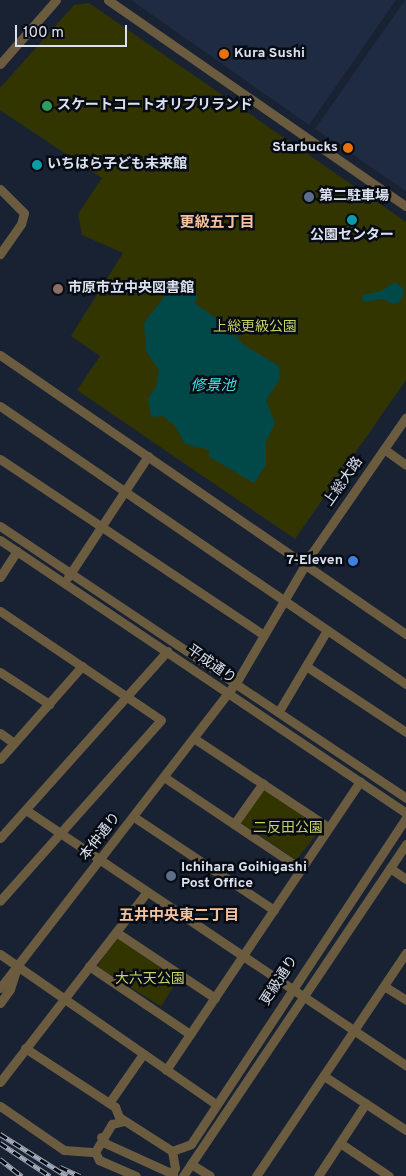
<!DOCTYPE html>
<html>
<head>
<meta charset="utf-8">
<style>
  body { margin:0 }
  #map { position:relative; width:406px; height:1176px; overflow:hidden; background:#182233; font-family:Overpass,"Noto Sans JP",sans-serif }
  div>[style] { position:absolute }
  .built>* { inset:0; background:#1f2b42 }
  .green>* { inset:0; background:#323500; transform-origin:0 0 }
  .water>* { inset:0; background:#014848 }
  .minor>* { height:9px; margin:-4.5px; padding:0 4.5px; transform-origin:4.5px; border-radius:4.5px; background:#6b5c40 }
  .rail>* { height:4.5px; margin-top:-2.25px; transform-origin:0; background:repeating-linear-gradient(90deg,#070b13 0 8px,#a2a9b7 0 16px); box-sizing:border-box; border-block:1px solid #a2a9b7 }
  .dots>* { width:14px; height:14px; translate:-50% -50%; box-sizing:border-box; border:2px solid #070b13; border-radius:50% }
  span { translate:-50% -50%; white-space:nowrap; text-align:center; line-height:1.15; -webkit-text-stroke:5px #070b13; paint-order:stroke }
  .poi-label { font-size:14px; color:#dbe1ed; font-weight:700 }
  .left { translate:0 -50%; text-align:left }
  .right { translate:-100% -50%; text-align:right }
  .park-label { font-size:14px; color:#c9d266 }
  .street-label { font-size:14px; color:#dbe1ed }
  .neighbourhood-label { font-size:15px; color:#f6c09a; font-weight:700 }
  .water-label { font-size:15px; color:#39e4e5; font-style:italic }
  .scale { position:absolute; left:15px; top:25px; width:112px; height:22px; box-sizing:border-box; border:2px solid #dbe1ed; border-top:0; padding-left:6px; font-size:15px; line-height:18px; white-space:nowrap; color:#dbe1ed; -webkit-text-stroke:4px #070b13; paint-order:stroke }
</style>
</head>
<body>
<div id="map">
  <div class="built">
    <div style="clip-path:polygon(131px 0,396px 0,309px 125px)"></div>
    <div style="clip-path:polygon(405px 0,406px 0,406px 191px,315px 129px)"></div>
  </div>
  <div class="green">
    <div style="clip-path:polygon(89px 3px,406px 222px,406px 380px,295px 539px,77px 390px,100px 356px,71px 336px,123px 253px,82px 235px,78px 214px,102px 178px,0 110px,0 88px,74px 5px)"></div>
    <div style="clip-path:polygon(265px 788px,320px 825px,321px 829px,296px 860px,241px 823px,240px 818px)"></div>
    <div style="left:116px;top:937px;width:75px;height:35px;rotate:32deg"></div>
  </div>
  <div class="water">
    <div style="clip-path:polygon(395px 282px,403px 288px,404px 294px,399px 303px,393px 304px,383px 299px,364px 302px,362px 295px,381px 291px)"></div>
    <div style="clip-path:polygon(177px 286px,198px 297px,194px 303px,225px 324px,244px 345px,279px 366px,280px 379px,266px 400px,275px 423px,266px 442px,266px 465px,254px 483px,213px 459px,208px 455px,210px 450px,185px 444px,175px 426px,163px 416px,151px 417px,148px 399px,156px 387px,159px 370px,146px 351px,144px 323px,170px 289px)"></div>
  </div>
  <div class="minor">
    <div style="left:108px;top:0;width:362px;rotate:34.7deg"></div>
    <div style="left:0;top:64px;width:85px;rotate:-48.8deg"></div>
    <div style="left:0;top:189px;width:34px;rotate:45deg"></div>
    <div style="left:24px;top:213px;width:11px;rotate:105deg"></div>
    <div style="left:21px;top:224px;width:37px;rotate:125deg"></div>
    <div style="left:0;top:355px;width:493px;rotate:34.5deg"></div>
    <div style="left:0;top:406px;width:492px;rotate:34.4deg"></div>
    <div style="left:384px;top:449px;width:27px;rotate:36deg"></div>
    <div style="left:0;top:459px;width:317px;rotate:33.7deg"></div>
    <div style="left:0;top:526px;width:489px;rotate:33.8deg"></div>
    <div style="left:0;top:540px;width:489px;rotate:33.9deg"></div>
    <div style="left:0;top:577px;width:31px;rotate:-57deg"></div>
    <div style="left:68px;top:577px;width:145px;rotate:-56.5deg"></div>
    <div style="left:0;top:611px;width:194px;rotate:34.1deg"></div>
    <div style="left:161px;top:720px;width:242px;rotate:131.7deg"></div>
    <div style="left:306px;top:666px;width:120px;rotate:33.4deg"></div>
    <div style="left:0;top:672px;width:59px;rotate:33.1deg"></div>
    <div style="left:279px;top:711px;width:94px;rotate:-59.3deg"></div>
    <div style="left:0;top:733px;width:17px;rotate:36deg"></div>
    <div style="left:195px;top:739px;width:159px;rotate:33.5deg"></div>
    <div style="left:0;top:759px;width:124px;rotate:-48.6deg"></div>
    <div style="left:164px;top:777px;width:165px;rotate:33.9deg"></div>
    <div style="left:26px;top:810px;width:458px;rotate:33.9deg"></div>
    <div style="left:134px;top:817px;width:168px;rotate:33.6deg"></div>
    <div style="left:234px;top:824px;width:50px;rotate:-54.7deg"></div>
    <div style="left:0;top:838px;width:251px;rotate:-48.2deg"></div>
    <div style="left:390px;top:868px;width:19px;rotate:35deg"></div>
    <div style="left:116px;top:932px;width:119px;rotate:33.7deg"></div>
    <div style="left:0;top:954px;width:263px;rotate:34.8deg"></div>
    <div style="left:89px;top:966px;width:122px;rotate:34deg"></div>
    <div style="left:384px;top:986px;width:26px;rotate:32deg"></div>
    <div style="left:0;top:988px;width:386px;rotate:-52.3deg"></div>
    <div style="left:236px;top:683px;width:151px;rotate:-59.7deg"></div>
    <div style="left:312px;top:553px;width:165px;rotate:-55.3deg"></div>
    <div style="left:0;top:1003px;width:17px;rotate:-54deg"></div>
    <div style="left:10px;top:989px;width:19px;rotate:-72deg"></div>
    <div style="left:25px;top:1048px;width:108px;rotate:33.2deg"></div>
    <div style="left:115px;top:1107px;width:11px;rotate:68deg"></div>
    <div style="left:119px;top:1117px;width:63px;rotate:32.7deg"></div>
    <div style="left:172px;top:1151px;width:17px;rotate:80deg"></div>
    <div style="left:175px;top:1168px;width:9px;rotate:122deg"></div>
    <div style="left:166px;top:1070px;width:348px;rotate:-56.1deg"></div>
    <div style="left:324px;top:1076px;width:98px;rotate:33.4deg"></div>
    <div style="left:0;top:1082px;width:240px;rotate:-52.3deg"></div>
    <div style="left:109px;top:1103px;width:60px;rotate:-55.2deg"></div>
    <div style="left:0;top:1106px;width:78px;rotate:34.5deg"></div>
    <div style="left:64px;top:1150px;width:31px;rotate:4deg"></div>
    <div style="left:101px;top:1137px;width:7px;rotate:56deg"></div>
    <div style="left:105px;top:1143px;width:75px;rotate:24.5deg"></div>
    <div style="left:340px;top:1143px;width:59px;rotate:34deg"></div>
    <div style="left:172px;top:1151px;width:20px;rotate:-20deg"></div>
    <div style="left:191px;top:1144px;width:391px;rotate:-56.6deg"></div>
    <div style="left:95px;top:1152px;width:9px;rotate:63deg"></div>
    <div style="left:99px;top:1160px;width:40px;rotate:23.4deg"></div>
    <div style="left:95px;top:1152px;width:33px;rotate:-59deg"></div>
    <div style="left:112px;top:1124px;width:12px;rotate:-14deg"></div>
    <div style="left:191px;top:1164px;width:22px;rotate:32deg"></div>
    <div style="left:183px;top:1176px;width:400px;rotate:-56.1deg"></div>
    <div style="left:256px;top:1176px;width:269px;rotate:-56.1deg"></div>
    <div style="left:318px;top:1176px;width:87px;rotate:-56.7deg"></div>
  </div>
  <div class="rail">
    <div style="left:0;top:1134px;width:79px;rotate:32.1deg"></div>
    <div style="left:0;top:1143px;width:60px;rotate:33.4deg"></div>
    <div style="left:0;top:1159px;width:28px;rotate:38deg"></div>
    <div style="left:60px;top:1167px;width:22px;rotate:24deg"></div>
  </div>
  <div class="dots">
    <div style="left:224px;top:54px;background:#e8710a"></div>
    <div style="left:47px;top:106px;background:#2e9e5b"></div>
    <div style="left:348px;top:148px;background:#e8710a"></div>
    <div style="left:37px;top:165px;background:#0f9aa8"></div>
    <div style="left:309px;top:197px;background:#5c6f8a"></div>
    <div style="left:352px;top:220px;background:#0f9aa8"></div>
    <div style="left:58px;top:289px;background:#8d6e63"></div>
    <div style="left:353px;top:561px;background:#3f7fe0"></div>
    <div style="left:171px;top:876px;background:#5c6f8a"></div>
  </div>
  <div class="poi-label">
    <span class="left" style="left:234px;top:54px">Kura Sushi</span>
    <span class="left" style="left:57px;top:106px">スケートコートオリプリランド</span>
    <span class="right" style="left:338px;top:148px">Starbucks</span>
    <span class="left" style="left:47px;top:165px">いちはら子ども未来館</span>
    <span class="left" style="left:319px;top:197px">第二駐車場</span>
    <span style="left:352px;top:236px">公園センター</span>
    <span class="left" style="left:68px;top:289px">市原市立中央図書館</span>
    <span class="right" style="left:343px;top:561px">7-Eleven</span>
    <span class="left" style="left:181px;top:876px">Ichihara Goihigashi<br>Post Office</span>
  </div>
  <div class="park-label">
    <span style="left:255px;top:328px">上総更級公園</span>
    <span style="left:288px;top:829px">二反田公園</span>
    <span style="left:150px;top:980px">大六天公園</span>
  </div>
  <div class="street-label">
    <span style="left:344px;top:482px;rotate:-55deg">上総大路</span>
    <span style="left:211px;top:665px;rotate:35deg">平成通り</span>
    <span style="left:101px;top:837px;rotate:-52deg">本仲通り</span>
    <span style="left:280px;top:981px;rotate:-57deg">更級通り</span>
  </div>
  <div class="neighbourhood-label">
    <span style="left:217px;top:224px">更級五丁目</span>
    <span style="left:179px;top:917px">五井中央東二丁目</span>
  </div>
  <div class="water-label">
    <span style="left:213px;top:387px">修景池</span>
  </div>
  <div class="scale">100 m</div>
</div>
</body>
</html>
